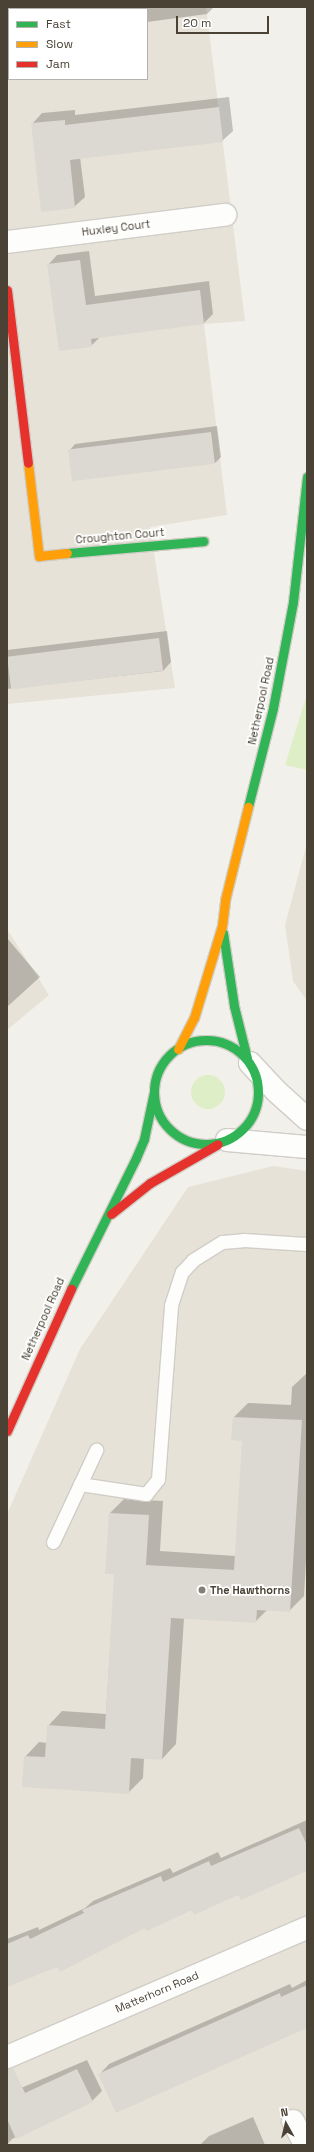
<!DOCTYPE html>
<html>
<head>
<meta charset="utf-8">
<style>
  body { margin:0 }
  #map { position:relative; width:314px; height:2152px; overflow:hidden; background:#f2f0ea; font-family:"Space Grotesk",sans-serif }
  div>[style] { position:absolute }
  .residential>* { inset:0; background:#e7e2d7 }
  .green>* { inset:0; background:#deefc7 }
  .round { border-radius:50% }
  .shadow>* { inset:0; background:#0003 }
  .building>* { inset:0; background:#dcd9d2; transform-origin:0 0 }
  .roads { filter:drop-shadow(1px 0 #d0cdc7) drop-shadow(-1px 0 #d0cdc7) drop-shadow(0 1px #d0cdc7) drop-shadow(0 -1px #d0cdc7) }
  .lane>* { height:13px; margin:-6.5px; padding:0 6.5px; transform-origin:6.5px; border-radius:6.5px; background:#fdfdfc }
  .street>* { height:22px; margin:-11px; padding:0 11px; transform-origin:11px; border-radius:11px; background:#fdfdfc }
  .fast>* { height:9px; margin:-4.5px; padding:0 4.5px; transform-origin:4.5px; border-radius:4.5px; background:#30b455 }
  .fast>.ring { margin:-4.5px; padding:0; box-sizing:content-box; background:none; border:9px solid #30b455; border-radius:50% }
  .slow>* { height:9px; margin:-4.5px; padding:0 4.5px; transform-origin:4.5px; border-radius:4.5px; background:#ff9f0a }
  .jam>* { height:9px; margin:-4.5px; padding:0 4.5px; transform-origin:4.5px; border-radius:4.5px; background:#e5322d }
  .dots>* { width:11px; height:11px; translate:-50% -50%; box-sizing:border-box; border:2px solid #fff; border-radius:50% }
  span { translate:-50% -50%; white-space:nowrap; text-align:center; line-height:1.15; -webkit-text-stroke:3.5px #fff; paint-order:stroke }
  .street-label { font-size:11px; color:#494235 }
  .poi-label { font-size:11px; color:#494235; font-weight:700 }
  .left { translate:0 -50%; text-align:left }
  .frame { position:absolute; inset:0; border:8px solid #494235; pointer-events:none }
  .legend { position:absolute; left:8px; top:8px; width:140px; height:72px; box-sizing:border-box; background:#fff; border:1px solid #b6b3ae; margin:0; padding:5px 7px; list-style:none; font-size:12px; color:#494235 }
  .legend li { display:flex; align-items:center; gap:8px; height:20px }
  .legend b { width:20px; border:1px solid #b6b3ae }
  .north { position:absolute; left:266px; top:2104px; width:40px; height:40px; -webkit-text-stroke:3px #fff; paint-order:stroke; rotate:352deg; font-size:11px; font-weight:700; line-height:16px; text-align:center; color:#494235 }
  .north::after { content:''; display:block; margin:auto; width:14px; height:18px; background:#494235; clip-path:polygon(50% 0,100% 100%,50% 72%,0 100%) }
  .scale { position:absolute; left:176px; top:16px; width:93px; height:18px; box-sizing:border-box; border:2px solid #494235; border-top:0; padding-left:5px; font-size:12px; line-height:14px; white-space:nowrap; color:#494235; -webkit-text-stroke:3px #fff; paint-order:stroke }
</style>
</head>
<body>
<div id="map">
  <div class="residential">
    <div style="clip-path:polygon(evenodd,7px 7px,206px 7px,245px 321px,204px 324px,227px 515px,150px 527px,175px 688px,7px 704px,7px 7px,9px 9px,147px 9px,147px 79px,9px 79px,9px 9px)"></div>
    <div style="clip-path:polygon(307px 843px,307px 1001px,293px 981px,285px 925px)"></div>
    <div style="clip-path:polygon(7px 929px,49px 995px,7px 1030px)"></div>
    <div style="clip-path:polygon(273px 1166px,307px 1171px,307px 2145px,7px 2145px,7px 1514px,80px 1349px,188px 1187px)"></div>
  </div>
  <div class="green">
    <div style="clip-path:polygon(307px 694px,307px 770px,285px 765px)"></div>
    <div class="round" style="left:191px;top:1075px;width:34px;height:34px"></div>
  </div>
  <div class="shadow">
    <div style="clip-path:polygon(16px 7px,214px 7px,207px 14px,147px 22px,147px 9px)"></div>
    <div style="clip-path:polygon(229px 97px,233px 131px,222px 141px,80px 157px,85px 197px,74px 207px,32px 124px,42px 113px,75px 110px,75px 115px)"></div>
    <div style="clip-path:polygon(89px 251px,95px 296px,209px 281px,213px 314px,204px 323px,100px 337px,91px 346px,48px 265px,57px 255px)"></div>
    <div style="clip-path:polygon(217px 426px,221px 457px,215px 463px,69px 451px,75px 444px)"></div>
    <div style="clip-path:polygon(167px 631px,171px 662px,163px 671px,7px 689px,7px 650px)"></div>
    <div style="clip-path:polygon(7px 938px,40px 977px,7px 1007px)"></div>
    <div style="clip-path:polygon(307px 1373px,307px 1543px,304px 1596px,289px 1611px,268px 1609px,255px 1622px,184px 1618px,176px 1744px,162px 1759px,144px 1758px,143px 1778px,128px 1793px,25px 1757px,39px 1742px,47px 1743px,48px 1726px,62px 1711px,106px 1714px,115px 1573px,110px 1513px,124px 1499px,163px 1501px,160px 1551px,236px 1556px,243px 1440px,232px 1439px,234px 1417px,248px 1403px,291px 1405px,292px 1387px)"></div>
    <div style="clip-path:polygon(307px 1820px,307px 1870px,146px 1926px,7px 1986px,7px 1939px,38px 1927px,39px 1930px,85px 1908px,93px 1901px,170px 1868px,173px 1873px,218px 1852px,221px 1858px)"></div>
    <div style="clip-path:polygon(307px 1980px,307px 2027px,99px 2075px,109px 2064px,290px 1984px,292px 1988px)"></div>
    <div style="clip-path:polygon(87px 2060px,102px 2091px,92px 2101px,12px 2139px,7px 2145px,7px 2094px)"></div>
    <div style="clip-path:polygon(253px 2117px,265px 2145px,200px 2145px,209px 2136px)"></div>
  </div>
  <div class="building">
    <div style="clip-path:polygon(219px 107px,223px 142px,70px 160px,75px 208px,41px 212px,31px 123px,65px 120px,65px 125px)"></div>
    <div style="clip-path:polygon(80px 260px,86px 305px,200px 290px,204px 324px,91px 339px,92px 347px,59px 351px,47px 264px)"></div>
    <div style="left:211px;top:432px;width:32px;height:144px;rotate:83deg"></div>
    <div style="left:159px;top:638px;width:33px;height:153px;rotate:83deg"></div>
    <div style="clip-path:polygon(233px 1417px,302px 1420px,290px 1612px,257px 1610px,256px 1623px,171px 1618px,162px 1760px,131px 1758px,129px 1794px,22px 1787px,24px 1756px,45px 1757px,47px 1725px,105px 1729px,114px 1574px,105px 1574px,109px 1513px,149px 1515px,146px 1565px,234px 1570px,242px 1441px,231px 1440px)"></div>
    <div style="clip-path:polygon(299px 1828px,307px 1845px,307px 1871px,241px 1900px,238px 1895px,194px 1915px,192px 1910px,147px 1931px,145px 1928px,60px 1972px,57px 1967px,7px 1987px,7px 1944px,28px 1935px,30px 1939px,84px 1913px,82px 1910px,161px 1876px,163px 1882px,209px 1861px,211px 1866px)"></div>
    <div style="clip-path:polygon(307px 1985px,307px 2028px,116px 2113px,98px 2074px,280px 1993px,281px 1997px)"></div>
    <div style="clip-path:polygon(13px 2068px,25px 2093px,77px 2069px,93px 2102px,16px 2139px,7px 2119px,7px 2069px)"></div>
  </div>
  <div class="roads">
    <div class="lane">
      <div style="left:80px;top:1484px;width:67px;rotate:8.6deg"></div>
      <div style="left:146px;top:1494px;width:19px;rotate:-51deg"></div>
      <div style="left:158px;top:1479px;width:174px;rotate:-85.7deg"></div>
      <div style="left:171px;top:1305px;width:35px;rotate:-72deg"></div>
      <div style="left:182px;top:1272px;width:16px;rotate:-47deg"></div>
      <div style="left:193px;top:1260px;width:34px;rotate:-32deg"></div>
      <div style="left:222px;top:1242px;width:21px;rotate:-5deg"></div>
      <div style="left:243px;top:1240px;width:64px;rotate:3.6deg"></div>
      <div style="left:53px;top:1542px;width:102px;rotate:-64.9deg"></div>
    </div>
    <div class="street">
      <div style="left:7px;top:242px;width:220px;rotate:-7.1deg"></div>
      <div style="left:250px;top:1063px;width:38px;rotate:47deg"></div>
      <div style="left:276px;top:1091px;width:42px;rotate:42.1deg"></div>
      <div style="left:227px;top:1140px;width:80px;rotate:5deg"></div>
      <div style="left:7px;top:2057px;width:327px;rotate:-23.3deg"></div>
      <div style="left:293px;top:2121px;width:27px;rotate:63deg"></div>
    </div>
    <div class="fast">
      <div style="left:67px;top:553px;width:137px;rotate:-5deg"></div>
      <div style="left:248px;top:807px;width:102px;rotate:-75.8deg"></div>
      <div style="left:273px;top:708px;width:108px;rotate:-79.3deg"></div>
      <div style="left:293px;top:602px;width:126px;rotate:-83.6deg"></div>
      <div style="left:223px;top:933px;width:74px;rotate:81.4deg"></div>
      <div style="left:234px;top:1006px;width:54px;rotate:76deg"></div>
      <div class="ring" style="left:154px;top:1040px;width:95px;height:95px"></div>
      <div style="left:71px;top:1289px;width:146px;rotate:-63.6deg"></div>
      <div style="left:136px;top:1158px;width:21px;rotate:-67deg"></div>
      <div style="left:144px;top:1139px;width:48px;rotate:-78deg"></div>
    </div>
    <div class="slow">
      <div style="left:28px;top:463px;width:94px;rotate:83.3deg"></div>
      <div style="left:39px;top:556px;width:28px;rotate:-6deg"></div>
      <div style="left:178px;top:1049px;width:35px;rotate:-63deg"></div>
      <div style="left:194px;top:1018px;width:96px;rotate:-73.1deg"></div>
      <div style="left:222px;top:926px;width:26px;rotate:-83deg"></div>
      <div style="left:225px;top:900px;width:96px;rotate:-76.1deg"></div>
    </div>
    <div class="jam">
      <div style="left:7px;top:290px;width:174px;rotate:83.1deg"></div>
      <div style="left:111px;top:1214px;width:50px;rotate:-38.5deg"></div>
      <div style="left:150px;top:1183px;width:78px;rotate:-29.8deg"></div>
      <div style="left:7px;top:1431px;width:156px;rotate:-65.7deg"></div>
    </div>
  </div>
  <div class="dots">
    <div style="left:202px;top:1590px;background:#847f74"></div>
  </div>
  <div class="street-label">
    <span style="left:116px;top:228px;rotate:-7deg">Huxley Court</span>
    <span style="left:120px;top:536px;rotate:-5deg">Croughton Court</span>
    <span style="left:261px;top:701px;rotate:-78deg">Netherpool Road</span>
    <span style="left:43px;top:1319px;rotate:-66deg">Netherpool Road</span>
    <span style="left:157px;top:1992px;rotate:-23deg">Matterhorn Road</span>
  </div>
  <div class="poi-label">
    <span class="left" style="left:210px;top:1590px">The Hawthorns</span>
  </div>
  <div class="frame"></div>
  <ul class="legend">
  <li><b style="height:5px;background:#30b455"></b>Fast</li>
  <li><b style="height:5px;background:#ff9f0a"></b>Slow</li>
  <li><b style="height:5px;background:#e5322d"></b>Jam</li>
  </ul>
  <div class="north">N</div>
  <div class="scale">20 m</div>
</div>
</body>
</html>
